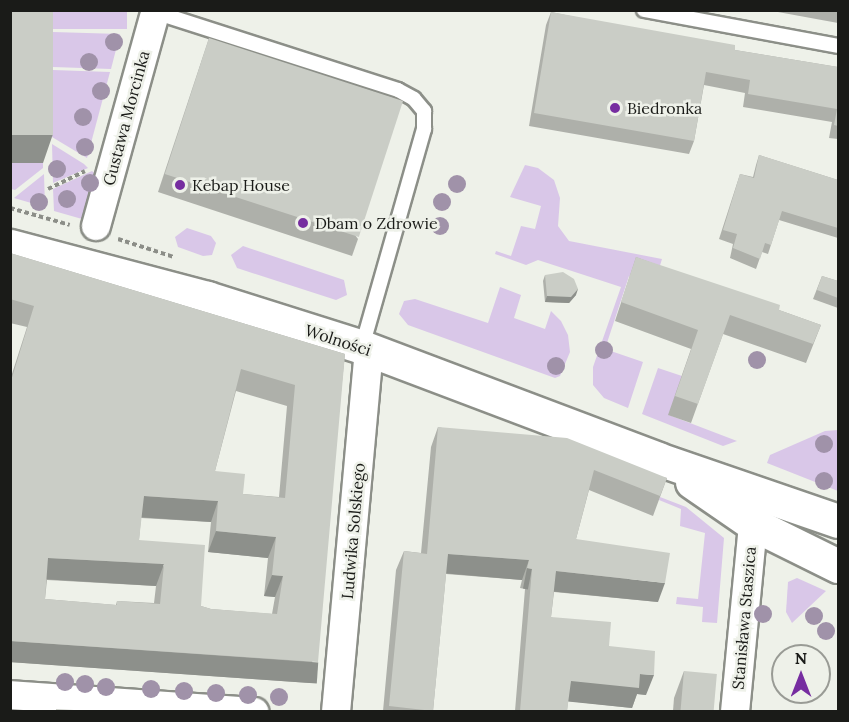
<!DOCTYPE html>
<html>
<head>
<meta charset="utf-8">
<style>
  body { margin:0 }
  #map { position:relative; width:849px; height:722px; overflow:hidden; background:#eef1e9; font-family:Lora,serif }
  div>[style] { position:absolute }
  .green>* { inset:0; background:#d9c7e8; transform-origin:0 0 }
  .path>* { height:4px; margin-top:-2px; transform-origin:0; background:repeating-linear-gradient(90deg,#8c8e88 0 4.5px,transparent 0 7.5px) }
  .roads { filter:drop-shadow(2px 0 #8c8f88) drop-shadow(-2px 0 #8c8f88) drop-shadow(0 2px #8c8f88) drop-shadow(0 -2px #8c8f88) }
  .service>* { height:14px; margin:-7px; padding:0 7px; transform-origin:7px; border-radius:7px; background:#fff }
  .minor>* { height:28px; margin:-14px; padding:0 14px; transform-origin:14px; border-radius:14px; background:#fff }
  .tertiary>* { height:33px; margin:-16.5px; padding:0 16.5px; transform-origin:16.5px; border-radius:16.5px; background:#fff }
  .trees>* { width:18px; height:18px; margin:-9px; border-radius:50%; background:#a092a9 }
  .wall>* { inset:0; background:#aeb0aa }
  .shaded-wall>* { inset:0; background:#8d908b; transform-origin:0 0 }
  .building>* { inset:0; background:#cacdc6; transform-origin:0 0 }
  .dots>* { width:16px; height:16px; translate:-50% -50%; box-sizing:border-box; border:3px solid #eef1e9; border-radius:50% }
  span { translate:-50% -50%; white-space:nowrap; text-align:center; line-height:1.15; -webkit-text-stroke:5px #eef1e9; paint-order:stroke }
  .poi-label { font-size:16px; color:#1a1b18 }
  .left { translate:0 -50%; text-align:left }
  .street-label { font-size:16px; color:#1a1b18 }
  .frame { position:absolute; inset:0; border:12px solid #1a1b18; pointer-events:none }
  .north { position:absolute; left:771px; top:644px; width:60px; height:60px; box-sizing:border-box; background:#eef1e9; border:2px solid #999b95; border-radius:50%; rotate:0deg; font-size:16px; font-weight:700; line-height:24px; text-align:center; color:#1a1b18 }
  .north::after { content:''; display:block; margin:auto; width:21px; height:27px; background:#762da0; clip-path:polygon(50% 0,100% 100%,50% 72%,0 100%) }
</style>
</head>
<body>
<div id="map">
  <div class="green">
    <div style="left:53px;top:11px;width:74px;height:18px"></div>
    <div style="clip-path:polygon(53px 32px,120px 34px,111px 69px,53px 67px)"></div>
    <div style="clip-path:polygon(53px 70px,110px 72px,87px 158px,52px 137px)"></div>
    <div style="clip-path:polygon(52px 144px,84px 164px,88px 168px,53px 183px)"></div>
    <div style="clip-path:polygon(11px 163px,43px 163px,43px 168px,15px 190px,11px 189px)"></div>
    <div style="clip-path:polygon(525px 165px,538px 168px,554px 180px,560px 198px,558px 226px,569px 241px,662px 259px,654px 285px,629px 276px,605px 349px,643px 362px,628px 408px,604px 398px,593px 385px,593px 367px,621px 287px,538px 260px,526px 265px,495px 254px,496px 251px,511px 256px,521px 226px,535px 229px,541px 206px,510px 197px)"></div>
    <div style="clip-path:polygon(92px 171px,100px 178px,89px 221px,54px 211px,53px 189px)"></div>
    <div style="clip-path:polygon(44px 174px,45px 207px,14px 198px)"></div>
    <div style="clip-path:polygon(187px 228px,211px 236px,216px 243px,212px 255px,203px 256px,178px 247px,175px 237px)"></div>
    <div style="clip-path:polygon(243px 246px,344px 280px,347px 295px,336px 300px,237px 268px,231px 255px)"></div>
    <div style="clip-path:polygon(500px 287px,521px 295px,514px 318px,545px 329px,551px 311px,561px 321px,568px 335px,570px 352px,560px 376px,555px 378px,408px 325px,399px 314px,404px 301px,415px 299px,488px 323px)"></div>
    <div style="clip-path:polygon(658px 368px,682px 376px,669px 415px,737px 441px,723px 446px,642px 414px)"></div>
    <div style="clip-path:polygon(838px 430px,838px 491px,767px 463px,770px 455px,825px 431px)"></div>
    <div style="clip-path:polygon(660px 497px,686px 507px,724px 538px,717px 623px,702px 622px,703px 607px,676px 604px,677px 597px,698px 599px,705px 533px,680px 526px,681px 509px,659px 500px)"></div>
    <div style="clip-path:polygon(797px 578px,826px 591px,792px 623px,786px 612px,788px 582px)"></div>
  </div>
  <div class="path">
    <div style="left:48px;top:189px;width:41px;rotate:-25.9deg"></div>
    <div style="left:10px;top:208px;width:62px;rotate:15.8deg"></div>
    <div style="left:118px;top:239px;width:59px;rotate:17.8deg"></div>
  </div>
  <div class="roads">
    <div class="service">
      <div style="left:644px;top:10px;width:197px;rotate:10.5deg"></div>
      <div style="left:155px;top:12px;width:255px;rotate:17.8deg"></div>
      <div style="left:398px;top:90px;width:18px;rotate:29deg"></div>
      <div style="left:414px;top:99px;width:16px;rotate:50deg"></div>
      <div style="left:424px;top:111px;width:18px;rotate:90deg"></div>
      <div style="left:424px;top:129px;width:227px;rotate:105.9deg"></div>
    </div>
    <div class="minor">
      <div style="left:96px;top:226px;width:224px;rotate:-74.5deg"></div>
      <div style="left:10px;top:695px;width:245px;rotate:4deg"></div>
      <div style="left:336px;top:712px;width:364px;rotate:-84.8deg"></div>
      <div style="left:735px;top:712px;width:189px;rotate:-84.5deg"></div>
    </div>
    <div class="tertiary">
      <div style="left:10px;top:246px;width:204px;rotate:14.8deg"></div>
      <div style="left:207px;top:298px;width:163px;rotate:17.5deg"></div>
      <div style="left:362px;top:347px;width:316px;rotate:20.7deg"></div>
      <div style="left:658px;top:459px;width:190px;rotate:19deg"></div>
      <div style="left:692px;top:482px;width:74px;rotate:34.5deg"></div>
      <div style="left:753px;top:524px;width:95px;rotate:26.3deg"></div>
    </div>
  </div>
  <div class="trees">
    <div style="left:114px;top:42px"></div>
    <div style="left:89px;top:62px"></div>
    <div style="left:101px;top:91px"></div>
    <div style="left:83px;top:117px"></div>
    <div style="left:85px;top:147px"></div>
    <div style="left:57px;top:169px"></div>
    <div style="left:90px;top:183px"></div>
    <div style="left:457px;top:184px"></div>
    <div style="left:67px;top:199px"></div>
    <div style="left:39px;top:202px"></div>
    <div style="left:442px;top:202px"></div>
    <div style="left:440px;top:226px"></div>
    <div style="left:604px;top:350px"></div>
    <div style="left:757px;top:360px"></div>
    <div style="left:556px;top:366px"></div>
    <div style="left:824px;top:444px"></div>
    <div style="left:824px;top:481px"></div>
    <div style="left:763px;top:614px"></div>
    <div style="left:814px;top:616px"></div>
    <div style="left:826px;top:631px"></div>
    <div style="left:65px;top:682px"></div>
    <div style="left:85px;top:684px"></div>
    <div style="left:106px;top:687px"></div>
    <div style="left:151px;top:689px"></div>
    <div style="left:184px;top:691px"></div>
    <div style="left:216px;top:693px"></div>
    <div style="left:248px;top:695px"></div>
    <div style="left:279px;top:697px"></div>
  </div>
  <div class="wall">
    <div style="clip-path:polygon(767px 10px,838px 10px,838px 23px)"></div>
    <div style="clip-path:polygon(551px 12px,735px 50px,838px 67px,838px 139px,829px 138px,832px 122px,743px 107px,745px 93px,704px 85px,694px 141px,689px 154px,529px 126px,546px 25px)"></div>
    <div style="clip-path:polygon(209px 38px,358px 239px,352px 256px,158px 192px)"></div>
    <div style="clip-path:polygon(759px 155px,838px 180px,838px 238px,779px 220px,768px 254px,762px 252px,756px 269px,730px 258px,733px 244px,719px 239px,740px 174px,753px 177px,756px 165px)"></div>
    <div style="clip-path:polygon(evenodd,10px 253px,345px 354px,310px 683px,10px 662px,10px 380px,27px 327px,10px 323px,10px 253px,236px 391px,287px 406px,279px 497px,243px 494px,215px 471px,236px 391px,10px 253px,141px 518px,211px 522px,208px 552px,268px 558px,264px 596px,275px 597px,272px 614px,211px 609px,201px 606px,139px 540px,141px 518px,10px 253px,47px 580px,156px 586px,154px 603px,117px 601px,116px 605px,45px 599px,47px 580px)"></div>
    <div style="clip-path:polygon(636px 257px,779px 310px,821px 325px,806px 363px,723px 334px,691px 423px,668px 415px,691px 349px,615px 321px)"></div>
    <div style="clip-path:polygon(545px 275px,576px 295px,569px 303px,545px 302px,543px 281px)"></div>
    <div style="clip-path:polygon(822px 276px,838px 281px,838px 308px,813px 299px)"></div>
    <div style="clip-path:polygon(438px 427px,667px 478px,653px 516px,589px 490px,576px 539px,658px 602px,554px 592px,551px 617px,609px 646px,646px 695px,637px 694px,632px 708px,568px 701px,567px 711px,515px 711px,525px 589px,520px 588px,522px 580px,446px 574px,433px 711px,383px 711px,396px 570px,404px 551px,421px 553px,431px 447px)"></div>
    <div style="clip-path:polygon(684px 671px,714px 711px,673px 711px,674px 698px)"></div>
  </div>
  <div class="shaded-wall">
    <div style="clip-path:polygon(53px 134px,43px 163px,10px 163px,10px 135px)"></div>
    <div style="clip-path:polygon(578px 289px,576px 295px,569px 303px,545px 302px,547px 296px)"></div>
    <div style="clip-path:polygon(144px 496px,218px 501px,211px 522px,136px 517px)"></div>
    <div style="clip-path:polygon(216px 531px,276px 537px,268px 558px,208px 552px)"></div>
    <div style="clip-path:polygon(448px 554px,529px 560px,522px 580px,441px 573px)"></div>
    <div style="clip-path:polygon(48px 558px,164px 564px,156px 586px,41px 579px)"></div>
    <div style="left:527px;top:568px;width:5px;height:21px;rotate:11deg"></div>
    <div style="clip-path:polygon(556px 571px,665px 583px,658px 602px,548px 591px)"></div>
    <div style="clip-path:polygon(272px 575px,283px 576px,275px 597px,264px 596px)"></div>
    <div style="left:10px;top:641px;width:309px;height:21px;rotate:4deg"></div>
    <div style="clip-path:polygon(640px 674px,654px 675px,646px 695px,637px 694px,632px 708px,563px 701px,571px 681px)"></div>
  </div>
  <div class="building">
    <div style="left:10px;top:10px;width:43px;height:125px"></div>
    <div style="clip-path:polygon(551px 12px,735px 45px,735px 50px,838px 67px,838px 126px,834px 125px,837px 109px,748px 94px,750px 80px,706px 72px,694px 141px,534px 113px)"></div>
    <div style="left:209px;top:38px;width:204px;height:143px;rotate:18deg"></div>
    <div style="clip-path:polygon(759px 155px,838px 180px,838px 228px,782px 211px,771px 245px,765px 243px,760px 259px,733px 248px,737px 234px,723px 230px,740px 174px,754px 178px)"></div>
    <div style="clip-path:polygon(evenodd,10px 253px,345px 354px,318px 662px,10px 641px,10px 384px,34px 306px,10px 299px,10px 253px,241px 369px,295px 385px,285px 498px,243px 494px,245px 474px,215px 471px,241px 369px,10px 253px,144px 496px,218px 501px,216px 531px,276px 537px,272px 575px,283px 576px,277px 614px,211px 609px,201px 606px,205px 545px,139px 540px,144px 496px,10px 253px,48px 558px,164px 564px,160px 604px,117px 601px,117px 605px,45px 599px,48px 558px)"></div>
    <div style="clip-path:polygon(636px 257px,780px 305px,779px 310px,821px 325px,813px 344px,730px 315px,698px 404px,675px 396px,698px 330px,621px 302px)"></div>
    <div style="clip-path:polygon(563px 272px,574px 279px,578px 289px,571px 297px,547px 296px,545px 275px)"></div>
    <div style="clip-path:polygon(822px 276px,838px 281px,838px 298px,817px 290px)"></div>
    <div style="clip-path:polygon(438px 427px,567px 438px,667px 478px,660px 496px,594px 470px,576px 539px,670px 553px,665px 583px,556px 571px,551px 617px,611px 622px,609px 646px,655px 651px,654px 675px,640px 674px,639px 688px,571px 681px,567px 711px,520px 711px,532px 569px,527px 568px,529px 560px,448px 554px,433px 711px,389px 706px,404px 551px,427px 554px)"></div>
    <div style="left:684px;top:671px;width:33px;height:40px;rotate:5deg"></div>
    <div style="clip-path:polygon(56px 709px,92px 711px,56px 711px)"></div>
  </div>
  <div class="dots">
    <div style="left:615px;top:108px;background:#762da0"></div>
    <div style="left:180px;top:185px;background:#762da0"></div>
    <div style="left:303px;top:223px;background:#762da0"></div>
  </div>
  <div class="poi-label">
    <span class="left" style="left:627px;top:108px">Biedronka</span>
    <span class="left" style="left:192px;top:185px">Kebap House</span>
    <span class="left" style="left:315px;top:223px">Dbam o Zdrowie</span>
  </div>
  <div class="street-label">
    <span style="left:126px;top:118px;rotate:-75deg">Gustawa Morcinka</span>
    <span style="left:338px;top:340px;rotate:18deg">Wolności</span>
    <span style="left:353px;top:531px;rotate:-85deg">Ludwika Solskiego</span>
    <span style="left:744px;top:618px;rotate:-85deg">Stanisława Staszica</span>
  </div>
  <div class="frame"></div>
  <div class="north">N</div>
</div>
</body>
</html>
